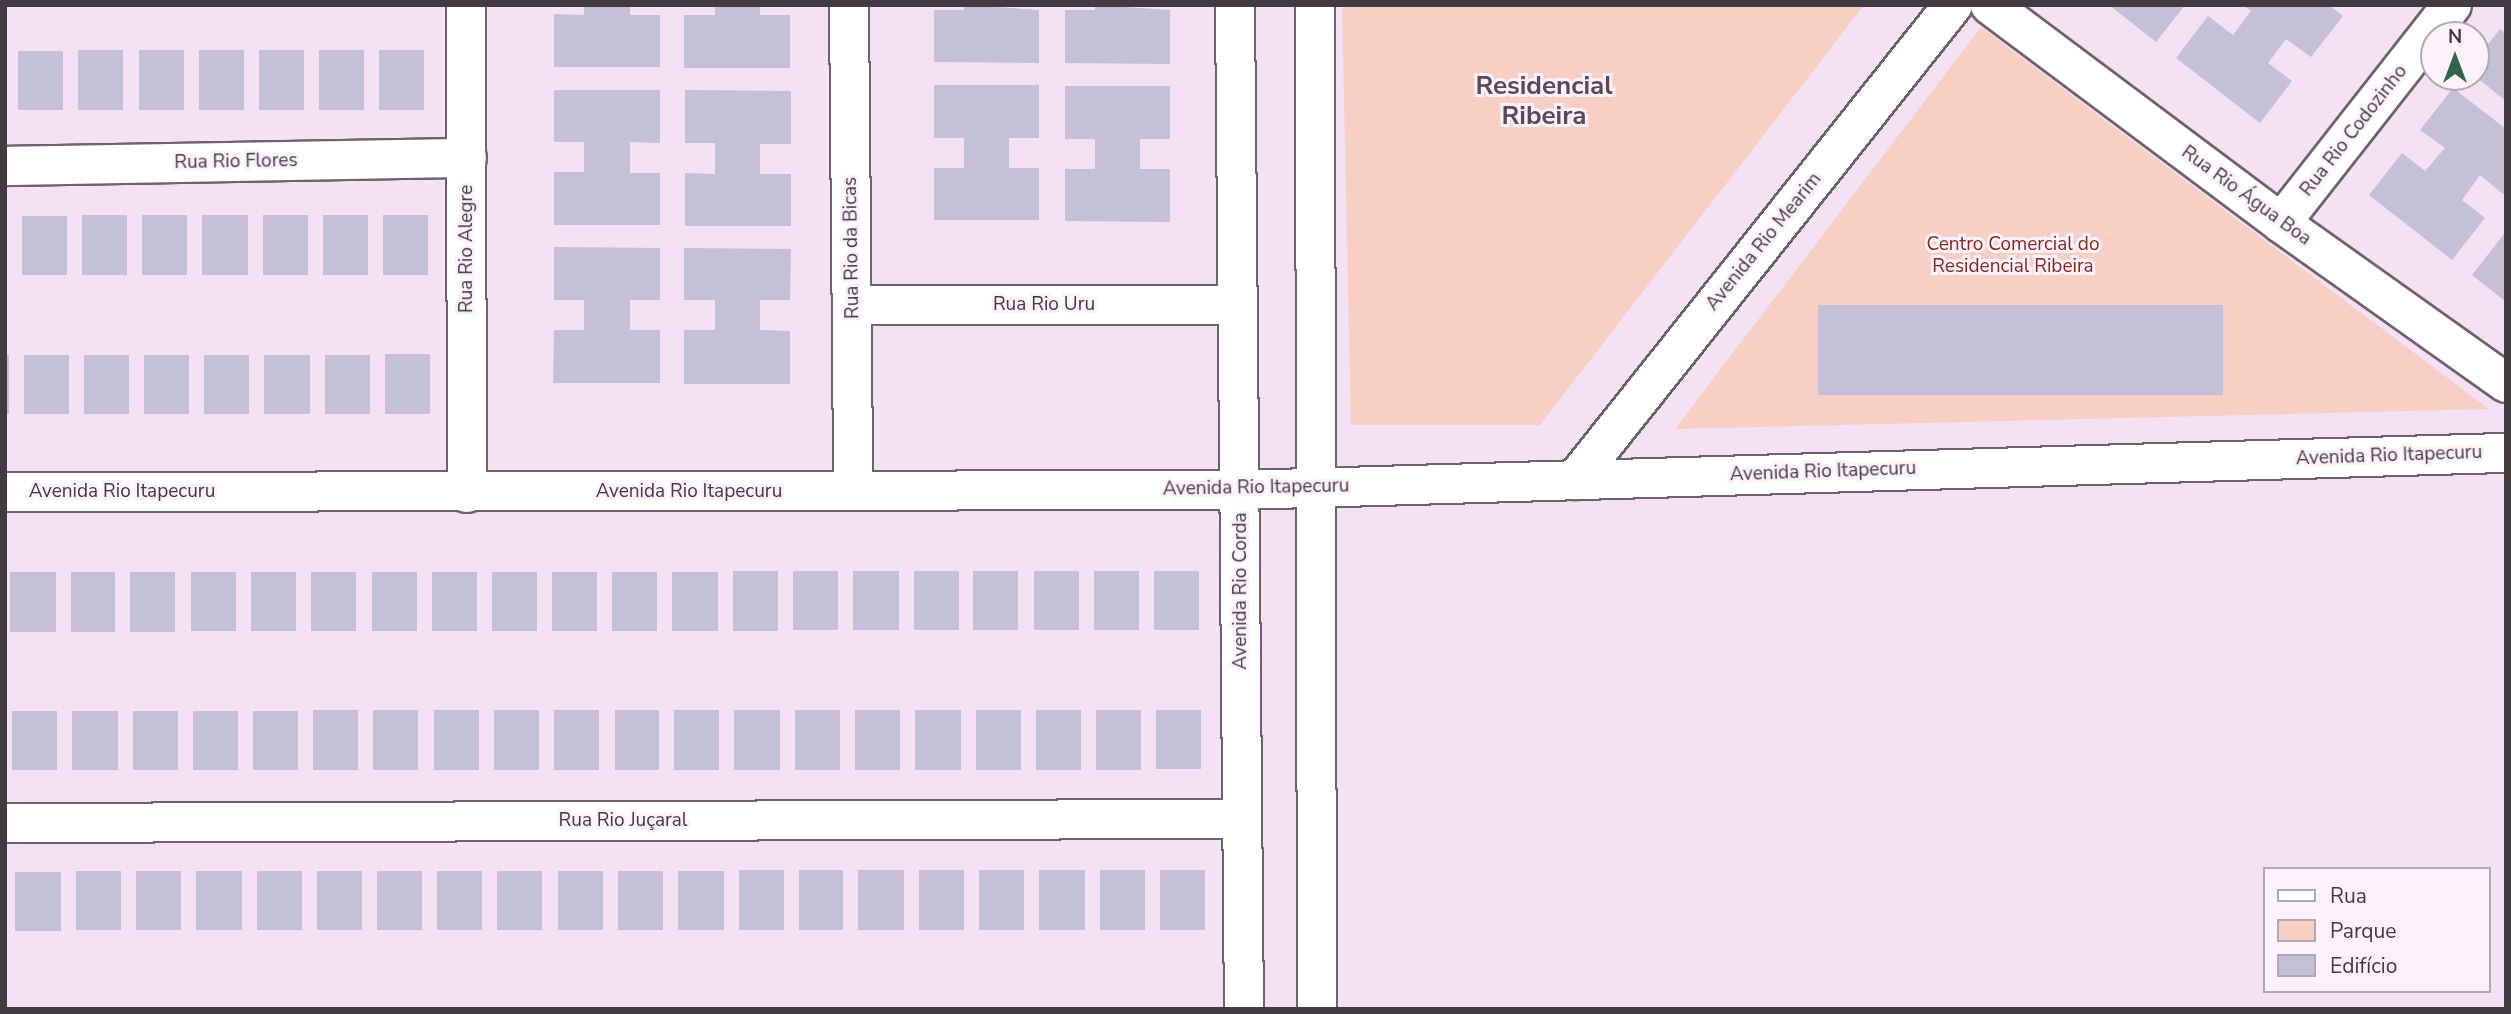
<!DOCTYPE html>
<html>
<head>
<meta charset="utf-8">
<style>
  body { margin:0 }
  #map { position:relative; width:2511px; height:1014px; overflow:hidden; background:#f4e1f3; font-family:"Nunito Sans",sans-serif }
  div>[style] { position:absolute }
  .green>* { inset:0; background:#f7cfc5 }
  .building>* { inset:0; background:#c4c0d7; transform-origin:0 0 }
  .roads { filter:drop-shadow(2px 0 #716070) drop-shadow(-2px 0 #716070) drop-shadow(0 2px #716070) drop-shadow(0 -2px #716070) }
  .minor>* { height:38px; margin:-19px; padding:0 19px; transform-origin:19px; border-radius:19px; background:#fff }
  span { translate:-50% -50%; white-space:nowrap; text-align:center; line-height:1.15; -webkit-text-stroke:6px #fdf1fc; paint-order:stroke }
  .street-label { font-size:19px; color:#413a41 }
  .park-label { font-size:19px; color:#812c19 }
  .district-label { font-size:26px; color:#594958; font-weight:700 }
  .frame { position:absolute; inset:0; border:7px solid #413a41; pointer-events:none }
  .legend { position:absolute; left:2263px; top:867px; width:228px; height:126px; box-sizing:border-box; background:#fdf1fc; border:2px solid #b2a8b1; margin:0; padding:9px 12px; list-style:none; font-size:21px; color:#413a41 }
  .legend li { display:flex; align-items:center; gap:14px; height:35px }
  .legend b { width:35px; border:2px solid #b2a8b1 }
  .north { position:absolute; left:2420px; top:21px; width:70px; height:70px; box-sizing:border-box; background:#fdf1fc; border:2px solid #b2a8b1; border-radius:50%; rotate:0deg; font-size:19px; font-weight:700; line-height:28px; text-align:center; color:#413a41 }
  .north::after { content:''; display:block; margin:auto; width:24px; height:32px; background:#2f654b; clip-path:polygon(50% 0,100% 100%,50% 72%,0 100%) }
</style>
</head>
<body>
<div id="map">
  <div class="green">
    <div style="clip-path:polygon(1342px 5px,1864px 5px,1540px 425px,1351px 425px)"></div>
    <div style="clip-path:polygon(1981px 27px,2489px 409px,1675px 429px)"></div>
  </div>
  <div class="building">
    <div style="clip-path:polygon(584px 5px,630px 5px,630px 15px,660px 15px,660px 67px,554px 67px,554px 14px,584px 15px)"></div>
    <div style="clip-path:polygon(715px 5px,760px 5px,760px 15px,790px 15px,790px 68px,684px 68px,684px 15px,715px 15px)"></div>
    <div style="clip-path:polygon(964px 5px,1039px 10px,1039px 63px,934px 62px,934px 10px,964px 10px)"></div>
    <div style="clip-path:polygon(1095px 5px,1170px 10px,1170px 64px,1065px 63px,1065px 10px,1095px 10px)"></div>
    <div style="clip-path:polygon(2109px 5px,2185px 5px,2156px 42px)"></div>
    <div style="clip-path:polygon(2243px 5px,2329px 5px,2343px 16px,2311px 57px,2286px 39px,2268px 63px,2292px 81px,2260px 123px,2176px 58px,2208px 16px,2233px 35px,2251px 11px)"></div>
    <div style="clip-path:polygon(2500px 29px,2506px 33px,2506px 101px,2476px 77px,2476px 60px)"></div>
    <div style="left:123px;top:50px;width:60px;height:45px;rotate:90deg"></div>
    <div style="left:139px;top:50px;width:45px;height:60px"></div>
    <div style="left:199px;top:50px;width:45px;height:60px"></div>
    <div style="left:259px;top:50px;width:45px;height:60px"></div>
    <div style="left:319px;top:50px;width:45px;height:60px"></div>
    <div style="left:379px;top:50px;width:45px;height:60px"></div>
    <div style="left:18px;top:51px;width:45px;height:59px"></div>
    <div style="clip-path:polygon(934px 85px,1039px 85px,1039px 138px,1009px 138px,1009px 168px,1039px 168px,1039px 220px,934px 220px,934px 168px,964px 168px,964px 138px,934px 138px)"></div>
    <div style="clip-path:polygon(1065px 86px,1170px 86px,1170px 139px,1140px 139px,1140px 169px,1170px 169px,1170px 222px,1065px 221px,1065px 169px,1095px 169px,1095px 139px,1065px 139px)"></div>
    <div style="clip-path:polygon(2453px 88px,2506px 129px,2506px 191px,2503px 194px,2480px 175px,2462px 200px,2485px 218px,2452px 260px,2369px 195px,2402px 153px,2425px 171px,2445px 148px,2420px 130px)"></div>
    <div style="clip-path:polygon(554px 90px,660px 90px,660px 143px,630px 142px,630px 173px,660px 173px,660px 225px,554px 225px,554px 172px,584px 172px,584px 142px,554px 142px)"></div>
    <div style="clip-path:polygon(685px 90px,791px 91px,791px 144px,760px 144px,760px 174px,791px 174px,791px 226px,685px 226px,685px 173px,715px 174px,715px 143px,685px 143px)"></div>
    <div style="left:82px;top:215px;width:45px;height:60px"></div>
    <div style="left:142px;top:215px;width:45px;height:60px"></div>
    <div style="left:202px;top:215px;width:46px;height:60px"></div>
    <div style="left:263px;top:215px;width:45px;height:60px"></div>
    <div style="left:323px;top:215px;width:45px;height:60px"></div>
    <div style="left:383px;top:215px;width:45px;height:60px"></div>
    <div style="left:22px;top:216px;width:45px;height:59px"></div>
    <div style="clip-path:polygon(2504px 234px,2506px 235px,2506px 302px,2472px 275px)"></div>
    <div style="clip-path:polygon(554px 247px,660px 248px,660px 300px,630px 300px,630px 330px,660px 330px,660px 383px,553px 383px,554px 330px,584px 330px,584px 300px,554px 300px)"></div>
    <div style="clip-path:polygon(684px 248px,791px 249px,790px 300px,760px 300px,760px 330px,790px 331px,790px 384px,684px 384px,684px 330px,715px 330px,715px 300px,684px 300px)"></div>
    <div style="left:2223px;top:305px;width:90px;height:405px;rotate:90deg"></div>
    <div style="left:430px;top:354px;width:60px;height:45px;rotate:90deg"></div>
    <div style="left:5px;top:355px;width:4px;height:59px"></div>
    <div style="left:24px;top:355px;width:45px;height:59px"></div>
    <div style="left:84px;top:355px;width:45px;height:59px"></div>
    <div style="left:144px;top:355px;width:45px;height:59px"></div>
    <div style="left:204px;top:355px;width:45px;height:59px"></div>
    <div style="left:264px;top:355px;width:46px;height:59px"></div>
    <div style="left:325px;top:355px;width:45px;height:59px"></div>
    <div style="left:778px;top:571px;width:60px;height:45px;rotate:90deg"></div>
    <div style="left:793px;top:571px;width:45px;height:59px"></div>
    <div style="left:853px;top:571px;width:46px;height:59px"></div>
    <div style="left:914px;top:571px;width:45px;height:59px"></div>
    <div style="left:973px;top:571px;width:45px;height:59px"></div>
    <div style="left:1034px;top:571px;width:45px;height:59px"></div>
    <div style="left:1094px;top:571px;width:45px;height:59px"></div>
    <div style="left:1154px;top:571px;width:45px;height:59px"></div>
    <div style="left:10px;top:572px;width:46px;height:60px"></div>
    <div style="left:71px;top:572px;width:44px;height:60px"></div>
    <div style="left:130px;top:572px;width:45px;height:60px"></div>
    <div style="left:191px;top:572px;width:45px;height:59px"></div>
    <div style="left:251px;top:572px;width:45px;height:59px"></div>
    <div style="left:311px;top:572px;width:45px;height:59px"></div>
    <div style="left:372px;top:572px;width:45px;height:59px"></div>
    <div style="left:432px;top:572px;width:45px;height:59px"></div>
    <div style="left:492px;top:572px;width:45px;height:59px"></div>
    <div style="left:552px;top:572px;width:45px;height:59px"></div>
    <div style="left:612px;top:572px;width:45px;height:59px"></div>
    <div style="left:672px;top:572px;width:46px;height:59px"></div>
    <div style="left:358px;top:710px;width:60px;height:45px;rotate:90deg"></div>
    <div style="left:373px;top:710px;width:45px;height:60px"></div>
    <div style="left:434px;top:710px;width:45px;height:60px"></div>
    <div style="left:494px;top:710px;width:45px;height:60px"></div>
    <div style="left:554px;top:710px;width:45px;height:60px"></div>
    <div style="left:615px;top:710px;width:44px;height:60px"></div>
    <div style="left:674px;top:710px;width:45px;height:60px"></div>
    <div style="left:734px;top:710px;width:46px;height:60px"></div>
    <div style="left:795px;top:710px;width:45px;height:60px"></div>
    <div style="left:855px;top:710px;width:45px;height:60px"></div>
    <div style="left:915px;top:710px;width:46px;height:60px"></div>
    <div style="left:976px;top:710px;width:45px;height:60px"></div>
    <div style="left:1036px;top:710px;width:45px;height:60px"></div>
    <div style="left:1096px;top:710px;width:45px;height:60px"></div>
    <div style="left:1156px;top:710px;width:45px;height:59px"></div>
    <div style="left:12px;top:711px;width:45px;height:59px"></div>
    <div style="left:72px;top:711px;width:46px;height:59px"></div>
    <div style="left:133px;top:711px;width:45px;height:59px"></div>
    <div style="left:193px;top:711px;width:45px;height:59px"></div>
    <div style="left:253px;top:711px;width:45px;height:59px"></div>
    <div style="left:739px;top:870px;width:45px;height:60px"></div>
    <div style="left:799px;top:870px;width:44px;height:60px"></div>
    <div style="left:858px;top:870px;width:46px;height:60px"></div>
    <div style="left:919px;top:870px;width:45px;height:60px"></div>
    <div style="left:979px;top:870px;width:45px;height:60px"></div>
    <div style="left:1039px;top:870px;width:46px;height:60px"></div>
    <div style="left:1100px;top:870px;width:45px;height:60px"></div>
    <div style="left:1160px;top:870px;width:45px;height:60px"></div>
    <div style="left:121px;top:871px;width:59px;height:45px;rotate:90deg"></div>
    <div style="left:136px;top:871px;width:45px;height:59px"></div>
    <div style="left:196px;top:871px;width:46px;height:59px"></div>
    <div style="left:257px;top:871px;width:45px;height:59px"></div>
    <div style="left:317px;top:871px;width:45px;height:59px"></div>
    <div style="left:377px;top:871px;width:45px;height:59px"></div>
    <div style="left:437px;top:871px;width:45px;height:59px"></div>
    <div style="left:497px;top:871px;width:45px;height:59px"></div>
    <div style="left:558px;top:871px;width:45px;height:59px"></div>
    <div style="left:618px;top:871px;width:45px;height:59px"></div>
    <div style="left:678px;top:871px;width:46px;height:59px"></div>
    <div style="left:15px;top:872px;width:46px;height:59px"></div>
  </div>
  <div class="roads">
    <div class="minor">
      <div style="left:466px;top:5px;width:488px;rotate:89.9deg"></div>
      <div style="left:849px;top:5px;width:486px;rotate:89.5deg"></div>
      <div style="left:1235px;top:5px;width:1004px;rotate:89.49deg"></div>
      <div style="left:1315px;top:5px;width:1004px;rotate:89.89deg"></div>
      <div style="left:1990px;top:5px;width:364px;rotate:36.8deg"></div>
      <div style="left:2281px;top:223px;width:276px;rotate:35.4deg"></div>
      <div style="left:5px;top:166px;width:462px;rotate:-1deg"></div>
      <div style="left:2281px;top:223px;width:277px;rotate:-51.9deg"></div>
      <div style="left:853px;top:305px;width:383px"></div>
      <div style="left:1575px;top:480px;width:607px;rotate:-51.49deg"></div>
      <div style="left:5px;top:492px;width:1236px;rotate:-0.09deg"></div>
      <div style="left:1241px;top:490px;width:1266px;rotate:-1.68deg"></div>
      <div style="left:5px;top:823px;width:1236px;rotate:-0.19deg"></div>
    </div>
  </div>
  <div class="street-label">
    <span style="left:2354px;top:131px;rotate:-52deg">Rua Rio Codozinho</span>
    <span style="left:236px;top:162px;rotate:-1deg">Rua Rio Flores</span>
    <span style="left:2246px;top:196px;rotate:36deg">Rua Rio Água Boa</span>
    <span style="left:1764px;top:242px;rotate:-51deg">Avenida Rio Mearim</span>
    <span style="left:852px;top:248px;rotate:-91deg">Rua Rio da Bicas</span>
    <span style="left:467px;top:249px;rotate:-90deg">Rua Rio Alegre</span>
    <span style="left:1044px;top:305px">Rua Rio Uru</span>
    <span style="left:2389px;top:456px;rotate:-2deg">Avenida Rio Itapecuru</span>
    <span style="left:1823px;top:472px;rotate:-2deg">Avenida Rio Itapecuru</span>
    <span style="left:1256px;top:488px;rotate:-1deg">Avenida Rio Itapecuru</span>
    <span style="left:122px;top:492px">Avenida Rio Itapecuru</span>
    <span style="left:689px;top:492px">Avenida Rio Itapecuru</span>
    <span style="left:1241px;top:591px;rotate:-90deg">Avenida Rio Corda</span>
    <span style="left:623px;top:821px">Rua Rio Juçaral</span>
  </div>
  <div class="park-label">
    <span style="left:2013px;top:256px">Centro Comercial do<br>Residencial Ribeira</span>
  </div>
  <div class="district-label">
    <span style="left:1544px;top:101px">Residencial<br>Ribeira</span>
  </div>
  <div class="frame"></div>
  <ul class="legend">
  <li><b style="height:9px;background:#fff"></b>Rua</li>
  <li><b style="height:19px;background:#f7cfc5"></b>Parque</li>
  <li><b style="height:19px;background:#c4c0d7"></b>Edifício</li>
  </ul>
  <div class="north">N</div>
</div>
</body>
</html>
